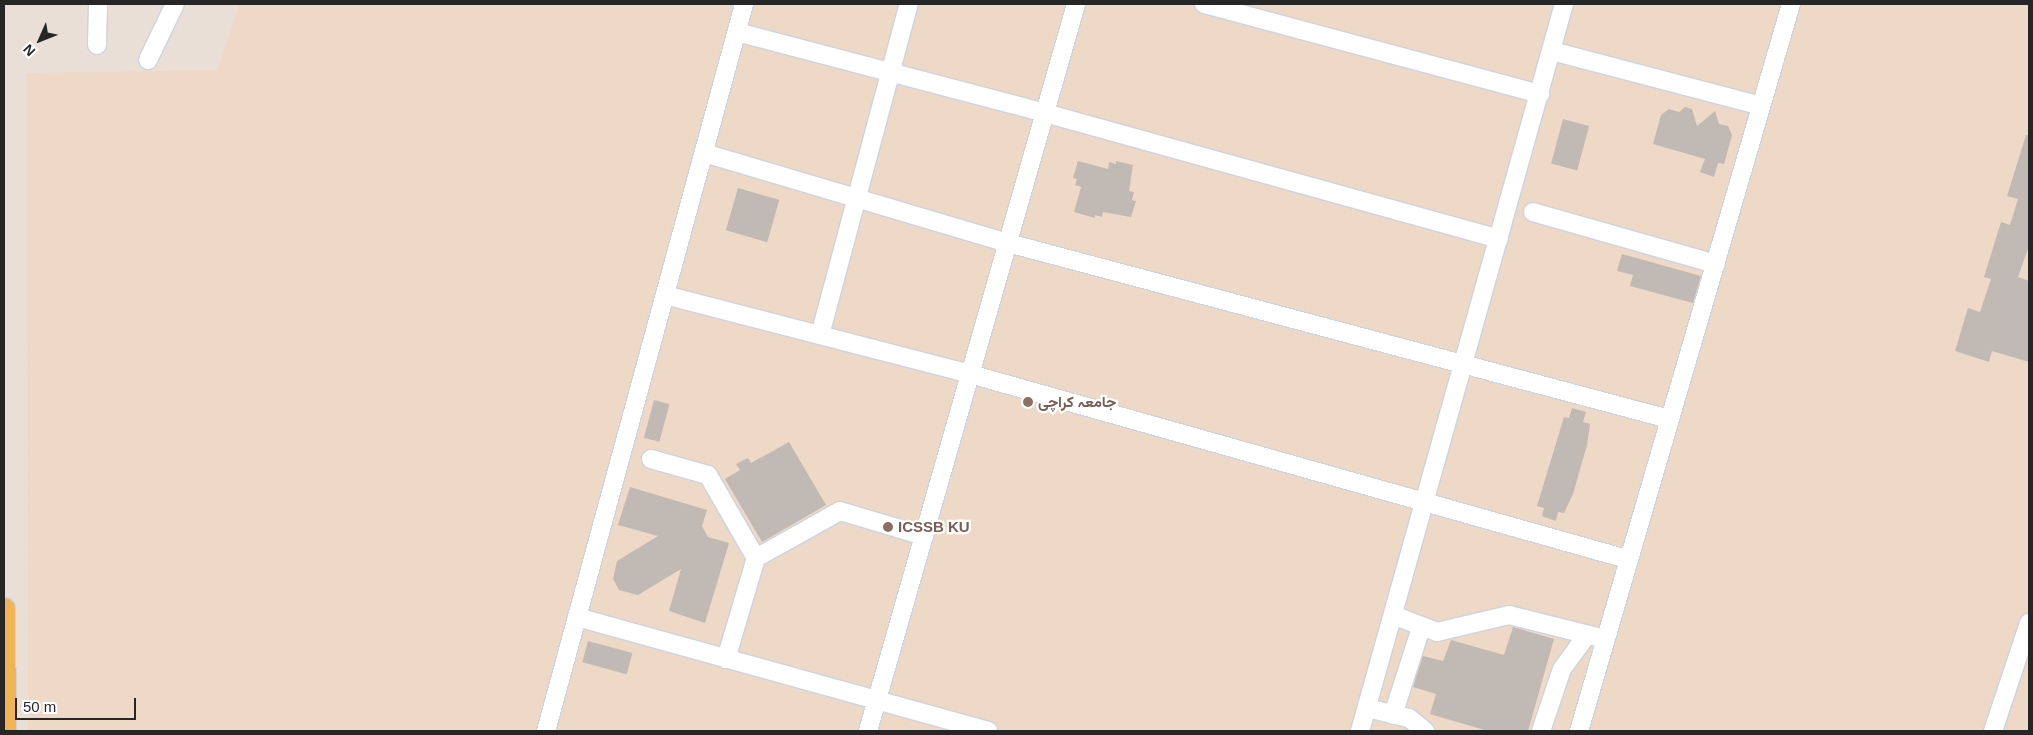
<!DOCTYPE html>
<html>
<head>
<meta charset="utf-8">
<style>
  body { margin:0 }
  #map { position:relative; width:2033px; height:735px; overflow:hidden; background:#eadfd7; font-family:Arial,Vazirmatn,sans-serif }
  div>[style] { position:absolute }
  .education>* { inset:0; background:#edd9c5 }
  .building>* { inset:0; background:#c1b9b4; transform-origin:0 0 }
  .roads { filter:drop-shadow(1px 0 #ccd3e1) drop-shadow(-1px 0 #ccd3e1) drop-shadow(0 1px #ccd3e1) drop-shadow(0 -1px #ccd3e1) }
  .minor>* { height:18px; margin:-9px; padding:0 9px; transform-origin:9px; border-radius:9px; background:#fff }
  .major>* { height:22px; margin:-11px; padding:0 11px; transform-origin:11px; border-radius:11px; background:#f3b453 }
  .dots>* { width:14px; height:14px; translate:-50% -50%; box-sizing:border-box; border:2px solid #fff; border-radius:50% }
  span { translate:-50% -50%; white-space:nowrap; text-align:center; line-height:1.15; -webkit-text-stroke:4.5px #fff; paint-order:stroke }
  .education-label { font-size:15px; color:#785e54; font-weight:700 }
  .left { translate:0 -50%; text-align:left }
  .frame { position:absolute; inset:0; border:5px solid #262626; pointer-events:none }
  .north { position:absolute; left:15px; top:15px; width:50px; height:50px; -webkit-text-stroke:4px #fff; paint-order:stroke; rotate:226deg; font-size:14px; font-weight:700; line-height:20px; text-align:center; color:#262626 }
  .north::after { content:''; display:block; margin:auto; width:18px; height:22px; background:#262626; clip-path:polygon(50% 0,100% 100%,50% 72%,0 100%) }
  .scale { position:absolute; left:15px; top:698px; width:121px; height:22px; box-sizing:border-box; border:2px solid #262626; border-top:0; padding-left:6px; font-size:15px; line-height:18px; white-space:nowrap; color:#262626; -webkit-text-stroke:4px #fff; paint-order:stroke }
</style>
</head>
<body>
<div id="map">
  <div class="education">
    <div style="clip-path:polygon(239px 4px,2029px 4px,2029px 731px,28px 731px,27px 73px,217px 70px)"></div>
  </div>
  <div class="building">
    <div style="clip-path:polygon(1685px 107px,1692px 109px,1697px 126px,1715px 111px,1719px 124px,1728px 126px,1732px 135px,1724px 164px,1718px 163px,1714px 177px,1700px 172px,1705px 159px,1653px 144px,1661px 115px,1669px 109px,1679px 112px)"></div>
    <div style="left:1563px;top:119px;width:27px;height:46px;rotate:15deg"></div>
    <div style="clip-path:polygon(2026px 135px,2029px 135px,2029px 246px,2018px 277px,2029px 281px,2029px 362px,1992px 351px,1989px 362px,1955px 351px,1968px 308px,1980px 312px,1991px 279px,1984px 277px,2001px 222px,2010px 225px,2018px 199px,2007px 196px)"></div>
    <div style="clip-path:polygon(1078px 161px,1108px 169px,1109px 162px,1116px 164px,1116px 161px,1133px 165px,1129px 191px,1134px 192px,1132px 200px,1136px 201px,1131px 217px,1103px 212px,1102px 217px,1095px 215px,1095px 218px,1074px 212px,1081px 187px,1075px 185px,1077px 179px,1073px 178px)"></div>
    <div style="left:738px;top:188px;width:43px;height:44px;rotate:16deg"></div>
    <div style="clip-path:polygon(1622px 254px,1701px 276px,1693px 303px,1630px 286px,1633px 275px,1617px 271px)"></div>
    <div style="left:654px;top:400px;width:16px;height:39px;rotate:15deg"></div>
    <div style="clip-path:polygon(1572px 408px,1586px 412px,1583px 422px,1590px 424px,1587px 445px,1573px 494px,1564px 513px,1558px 512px,1556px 521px,1542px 516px,1544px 508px,1537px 506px,1564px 417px,1569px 418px)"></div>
    <div style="clip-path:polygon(789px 442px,826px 505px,762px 542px,725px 479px,740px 470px,736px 464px,748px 458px,751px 463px)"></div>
    <div style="clip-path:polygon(630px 487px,707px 510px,702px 526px,708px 537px,729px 543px,705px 623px,669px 611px,681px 569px,638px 595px,619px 590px,613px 579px,617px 561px,658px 536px,618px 525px)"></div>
    <div style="clip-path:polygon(1513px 627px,1554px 639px,1528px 731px,1488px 731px,1430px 714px,1436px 694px,1413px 687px,1423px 656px,1443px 661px,1451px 640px,1504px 655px)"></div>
    <div style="left:588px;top:641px;width:46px;height:22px;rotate:15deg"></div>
  </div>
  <div class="roads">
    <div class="minor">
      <div style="left:1204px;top:4px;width:348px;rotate:15deg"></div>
      <div style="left:737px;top:32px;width:318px;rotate:14.7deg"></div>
      <div style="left:1045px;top:113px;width:471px;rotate:15.5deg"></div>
      <div style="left:97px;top:45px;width:41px;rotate:-88.6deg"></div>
      <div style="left:1552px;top:51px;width:216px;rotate:14.7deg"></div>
      <div style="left:148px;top:60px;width:62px;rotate:-64.3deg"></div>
      <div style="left:704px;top:153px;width:317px;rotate:16.5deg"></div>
      <div style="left:1008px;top:243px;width:684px;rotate:14.91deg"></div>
      <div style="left:1533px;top:212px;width:190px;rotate:15.9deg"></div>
      <div style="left:665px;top:295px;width:315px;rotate:14.5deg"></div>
      <div style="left:970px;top:374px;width:683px;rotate:15.73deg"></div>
      <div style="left:820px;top:335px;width:343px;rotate:-75deg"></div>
      <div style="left:651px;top:459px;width:59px;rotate:15.7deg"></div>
      <div style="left:708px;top:475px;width:96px;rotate:60deg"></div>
      <div style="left:1393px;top:615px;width:47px;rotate:21.1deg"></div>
      <div style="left:1437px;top:632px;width:74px;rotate:-13.3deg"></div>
      <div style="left:1509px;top:615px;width:99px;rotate:14deg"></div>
      <div style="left:577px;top:617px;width:427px;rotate:15.5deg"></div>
      <div style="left:726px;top:659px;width:105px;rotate:-73.5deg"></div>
      <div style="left:756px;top:558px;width:96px;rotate:-29.2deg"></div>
      <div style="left:840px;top:511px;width:88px;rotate:16.6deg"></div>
      <div style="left:1367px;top:708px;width:43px;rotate:13.4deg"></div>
      <div style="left:1409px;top:718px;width:21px;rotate:39deg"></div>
      <div style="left:1393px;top:715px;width:91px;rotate:-72.2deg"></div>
      <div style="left:546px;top:731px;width:753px;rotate:-74.76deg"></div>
      <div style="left:868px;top:731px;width:756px;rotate:-74.03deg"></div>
      <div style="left:1360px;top:731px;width:755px;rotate:-74.33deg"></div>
      <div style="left:1541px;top:731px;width:65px;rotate:-71.3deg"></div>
      <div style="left:1562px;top:669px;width:42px;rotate:-53.7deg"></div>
      <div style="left:1579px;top:731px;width:757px;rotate:-73.74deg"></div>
      <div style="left:1993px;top:731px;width:114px;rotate:-71.6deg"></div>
    </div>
    <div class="major">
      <div style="left:4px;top:609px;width:122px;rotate:89.5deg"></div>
    </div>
  </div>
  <div class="dots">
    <div style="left:1028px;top:402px;background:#8d6e63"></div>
    <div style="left:888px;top:527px;background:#8d6e63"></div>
  </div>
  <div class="education-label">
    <span class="left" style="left:1038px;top:402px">جامعہ کراچی</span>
    <span class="left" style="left:898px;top:527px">ICSSB KU</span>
  </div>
  <div class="frame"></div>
  <div class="north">N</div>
  <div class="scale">50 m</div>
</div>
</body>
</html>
